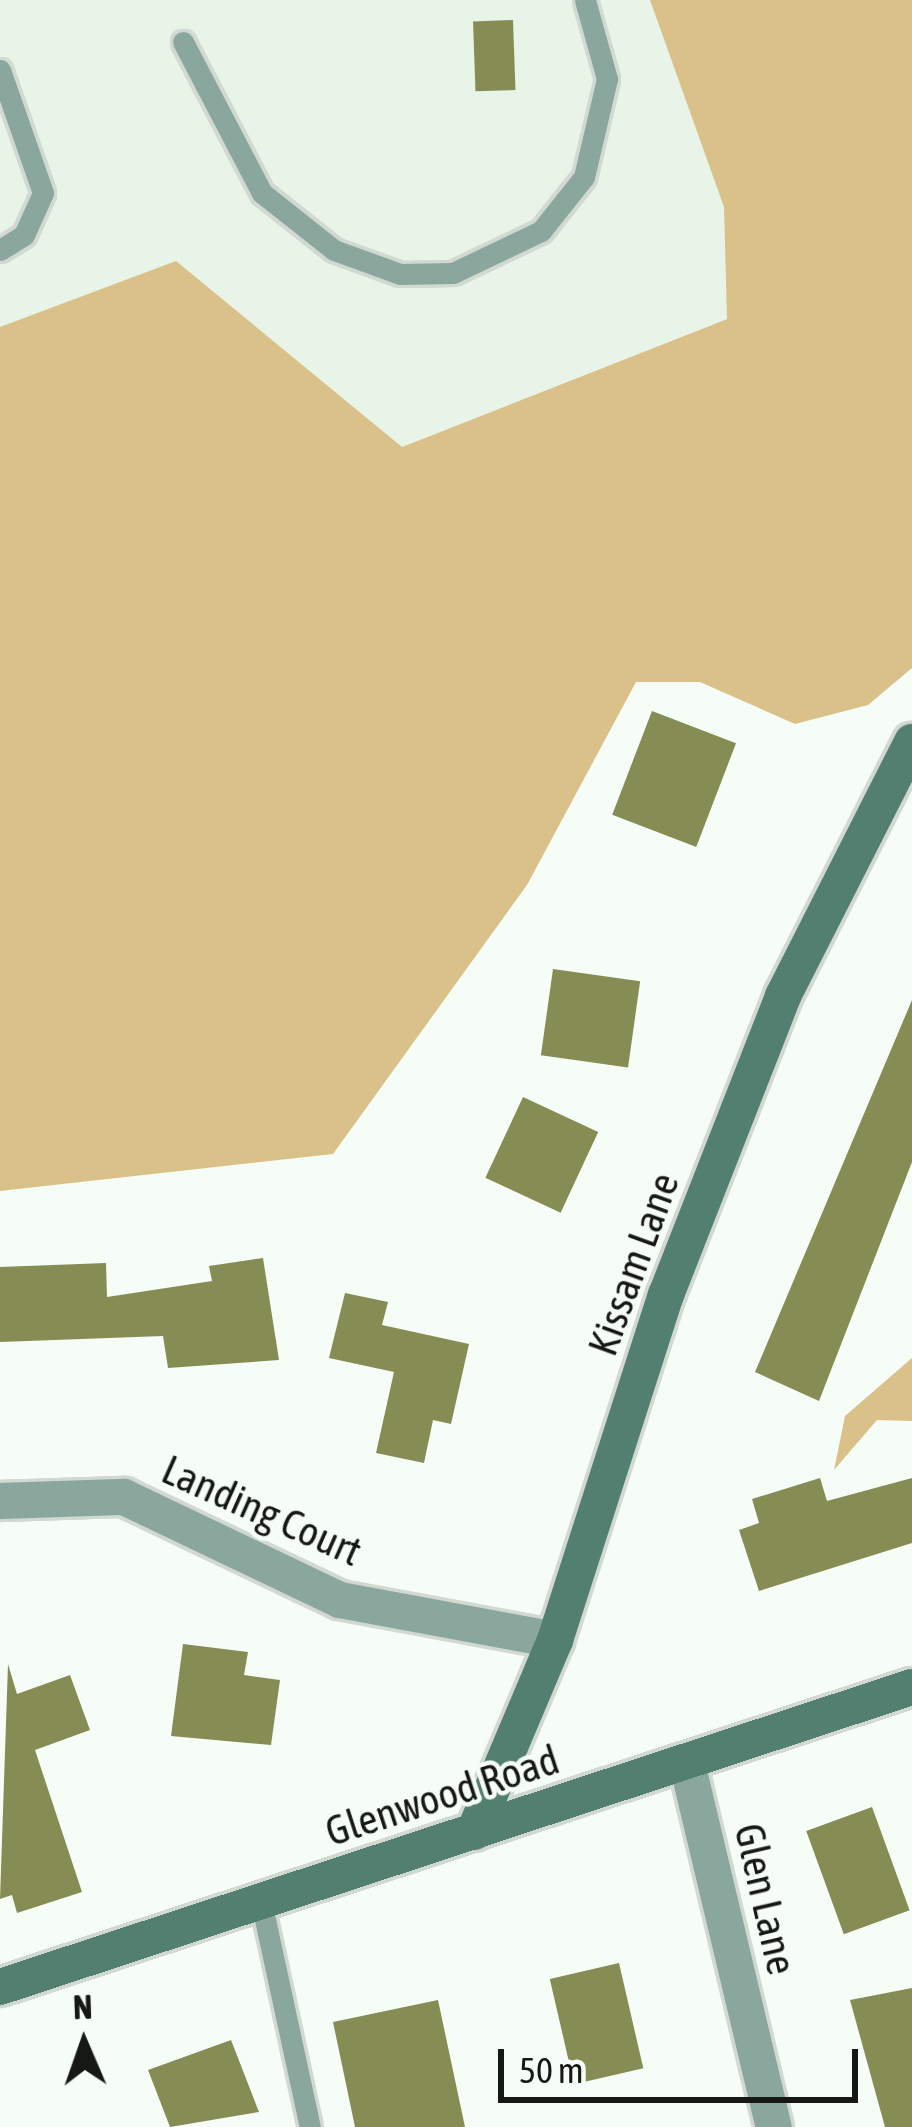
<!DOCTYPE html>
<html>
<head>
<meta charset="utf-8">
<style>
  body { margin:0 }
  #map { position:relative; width:912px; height:2127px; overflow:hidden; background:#f6fdf6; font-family:"Asap Condensed",sans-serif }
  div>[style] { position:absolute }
  .built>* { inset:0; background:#e8f4e7 }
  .forest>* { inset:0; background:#dac189 }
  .building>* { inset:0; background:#858d55; transform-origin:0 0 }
  .roads { filter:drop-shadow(3px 0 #d2d8d2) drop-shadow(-3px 0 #d2d8d2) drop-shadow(0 3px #d2d8d2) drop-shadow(0 -3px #d2d8d2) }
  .lane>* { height:21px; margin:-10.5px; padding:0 10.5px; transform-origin:10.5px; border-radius:10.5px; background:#8aa79d }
  .street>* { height:36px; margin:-18px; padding:0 18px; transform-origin:18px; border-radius:18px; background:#8aa79d }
  .secondary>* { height:36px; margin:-18px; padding:0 18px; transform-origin:18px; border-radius:18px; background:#537f70 }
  span { translate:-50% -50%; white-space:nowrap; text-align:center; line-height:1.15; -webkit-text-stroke:9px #f6fdf6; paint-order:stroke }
  .street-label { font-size:42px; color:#161816 }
  .north { position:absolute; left:24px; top:1983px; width:120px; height:120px; -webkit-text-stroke:9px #f6fdf6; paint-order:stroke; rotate:358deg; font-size:33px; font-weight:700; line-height:48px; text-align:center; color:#161816 }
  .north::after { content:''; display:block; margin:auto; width:42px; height:54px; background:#161816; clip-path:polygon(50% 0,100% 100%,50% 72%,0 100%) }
  .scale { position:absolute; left:498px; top:2049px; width:360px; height:54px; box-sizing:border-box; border:6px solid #161816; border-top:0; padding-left:15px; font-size:36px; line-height:42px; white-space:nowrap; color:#161816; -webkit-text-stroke:9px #f6fdf6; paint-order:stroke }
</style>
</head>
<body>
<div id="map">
  <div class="built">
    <div style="clip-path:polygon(0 0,845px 0,728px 318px,402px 447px,0 481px)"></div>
  </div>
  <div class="forest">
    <div style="clip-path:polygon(650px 0,912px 0,912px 668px,868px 705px,795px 724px,700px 682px,636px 682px,527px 885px,333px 1154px,0 1191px,0 327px,176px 261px,402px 447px,727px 319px,724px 207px)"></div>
    <div style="clip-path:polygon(912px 1358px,912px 1421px,877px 1420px,834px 1470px,845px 1416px)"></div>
  </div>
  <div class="building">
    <div style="left:513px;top:20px;width:70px;height:40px;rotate:88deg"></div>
    <div style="left:652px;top:711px;width:90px;height:111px;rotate:21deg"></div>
    <div style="left:553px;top:969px;width:88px;height:87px;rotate:8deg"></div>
    <div style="clip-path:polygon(912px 1000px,912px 1162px,819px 1401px,755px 1372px)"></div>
    <div style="left:523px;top:1097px;width:83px;height:89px;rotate:25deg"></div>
    <div style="clip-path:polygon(263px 1258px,279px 1360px,168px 1368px,163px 1336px,0 1342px,0 1267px,106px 1263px,107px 1297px,212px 1281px,209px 1266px)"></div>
    <div style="clip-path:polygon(345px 1293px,388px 1302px,382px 1325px,469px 1344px,451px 1424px,433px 1420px,424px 1463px,376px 1453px,394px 1372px,329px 1358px)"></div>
    <div style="clip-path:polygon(820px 1478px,827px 1501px,912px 1478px,912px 1543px,759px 1591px,739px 1530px,759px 1523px,752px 1499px)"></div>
    <div style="clip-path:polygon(183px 1644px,248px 1652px,244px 1675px,280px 1680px,271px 1745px,171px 1736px)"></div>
    <div style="clip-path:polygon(8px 1664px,17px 1694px,70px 1675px,90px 1730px,35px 1750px,82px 1892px,17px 1913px,12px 1895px,0 1899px)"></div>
    <div style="left:872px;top:1807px;width:110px;height:70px;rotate:70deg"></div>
    <div style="left:619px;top:1963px;width:108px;height:71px;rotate:77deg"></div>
    <div style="clip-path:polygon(912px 1988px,912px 2127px,885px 2127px,850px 2000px)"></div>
    <div style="clip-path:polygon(438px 2000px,465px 2127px,355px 2127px,333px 2022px)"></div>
    <div style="clip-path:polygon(231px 2040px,259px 2112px,170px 2127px,148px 2070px)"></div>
  </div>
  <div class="roads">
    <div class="lane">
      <div style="left:183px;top:42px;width:170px;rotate:62.4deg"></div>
      <div style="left:262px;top:193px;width:92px;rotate:38.4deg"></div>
      <div style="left:334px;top:250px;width:70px;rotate:20deg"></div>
      <div style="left:400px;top:274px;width:53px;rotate:-1.1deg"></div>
      <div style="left:453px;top:273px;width:98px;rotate:-25.5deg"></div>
      <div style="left:541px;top:231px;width:69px;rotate:-51.5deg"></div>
      <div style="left:584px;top:177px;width:101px;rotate:-76.8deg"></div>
      <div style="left:607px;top:79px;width:82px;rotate:-105.6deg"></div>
      <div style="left:0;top:70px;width:130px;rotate:70.7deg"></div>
      <div style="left:43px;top:193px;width:46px;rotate:114.3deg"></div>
      <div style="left:24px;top:235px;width:28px;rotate:148deg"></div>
      <div style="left:261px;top:1901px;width:231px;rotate:77.8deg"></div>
    </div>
    <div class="street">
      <div style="left:1px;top:1501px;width:123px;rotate:-1.9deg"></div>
      <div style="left:124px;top:1497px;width:239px;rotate:25.5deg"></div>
      <div style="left:340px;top:1600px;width:219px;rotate:10.5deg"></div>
      <div style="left:687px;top:1763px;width:374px;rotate:76.6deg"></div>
    </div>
    <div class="secondary">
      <div style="left:474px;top:1832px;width:208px;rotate:-67.1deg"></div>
      <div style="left:555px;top:1640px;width:362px;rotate:-72.2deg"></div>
      <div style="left:666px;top:1295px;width:321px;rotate:-68.6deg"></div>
      <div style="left:783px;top:996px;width:285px;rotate:-63.1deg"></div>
      <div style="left:0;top:1987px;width:960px;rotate:-18.21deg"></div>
    </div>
  </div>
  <div class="street-label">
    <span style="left:633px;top:1264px;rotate:-70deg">Kissam Lane</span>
    <span style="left:262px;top:1510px;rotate:24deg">Landing Court</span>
    <span style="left:442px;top:1795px;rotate:-18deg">Glenwood Road</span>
    <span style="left:766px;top:1899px;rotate:77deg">Glen Lane</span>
  </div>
  <div class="north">N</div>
  <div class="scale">50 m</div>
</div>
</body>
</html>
